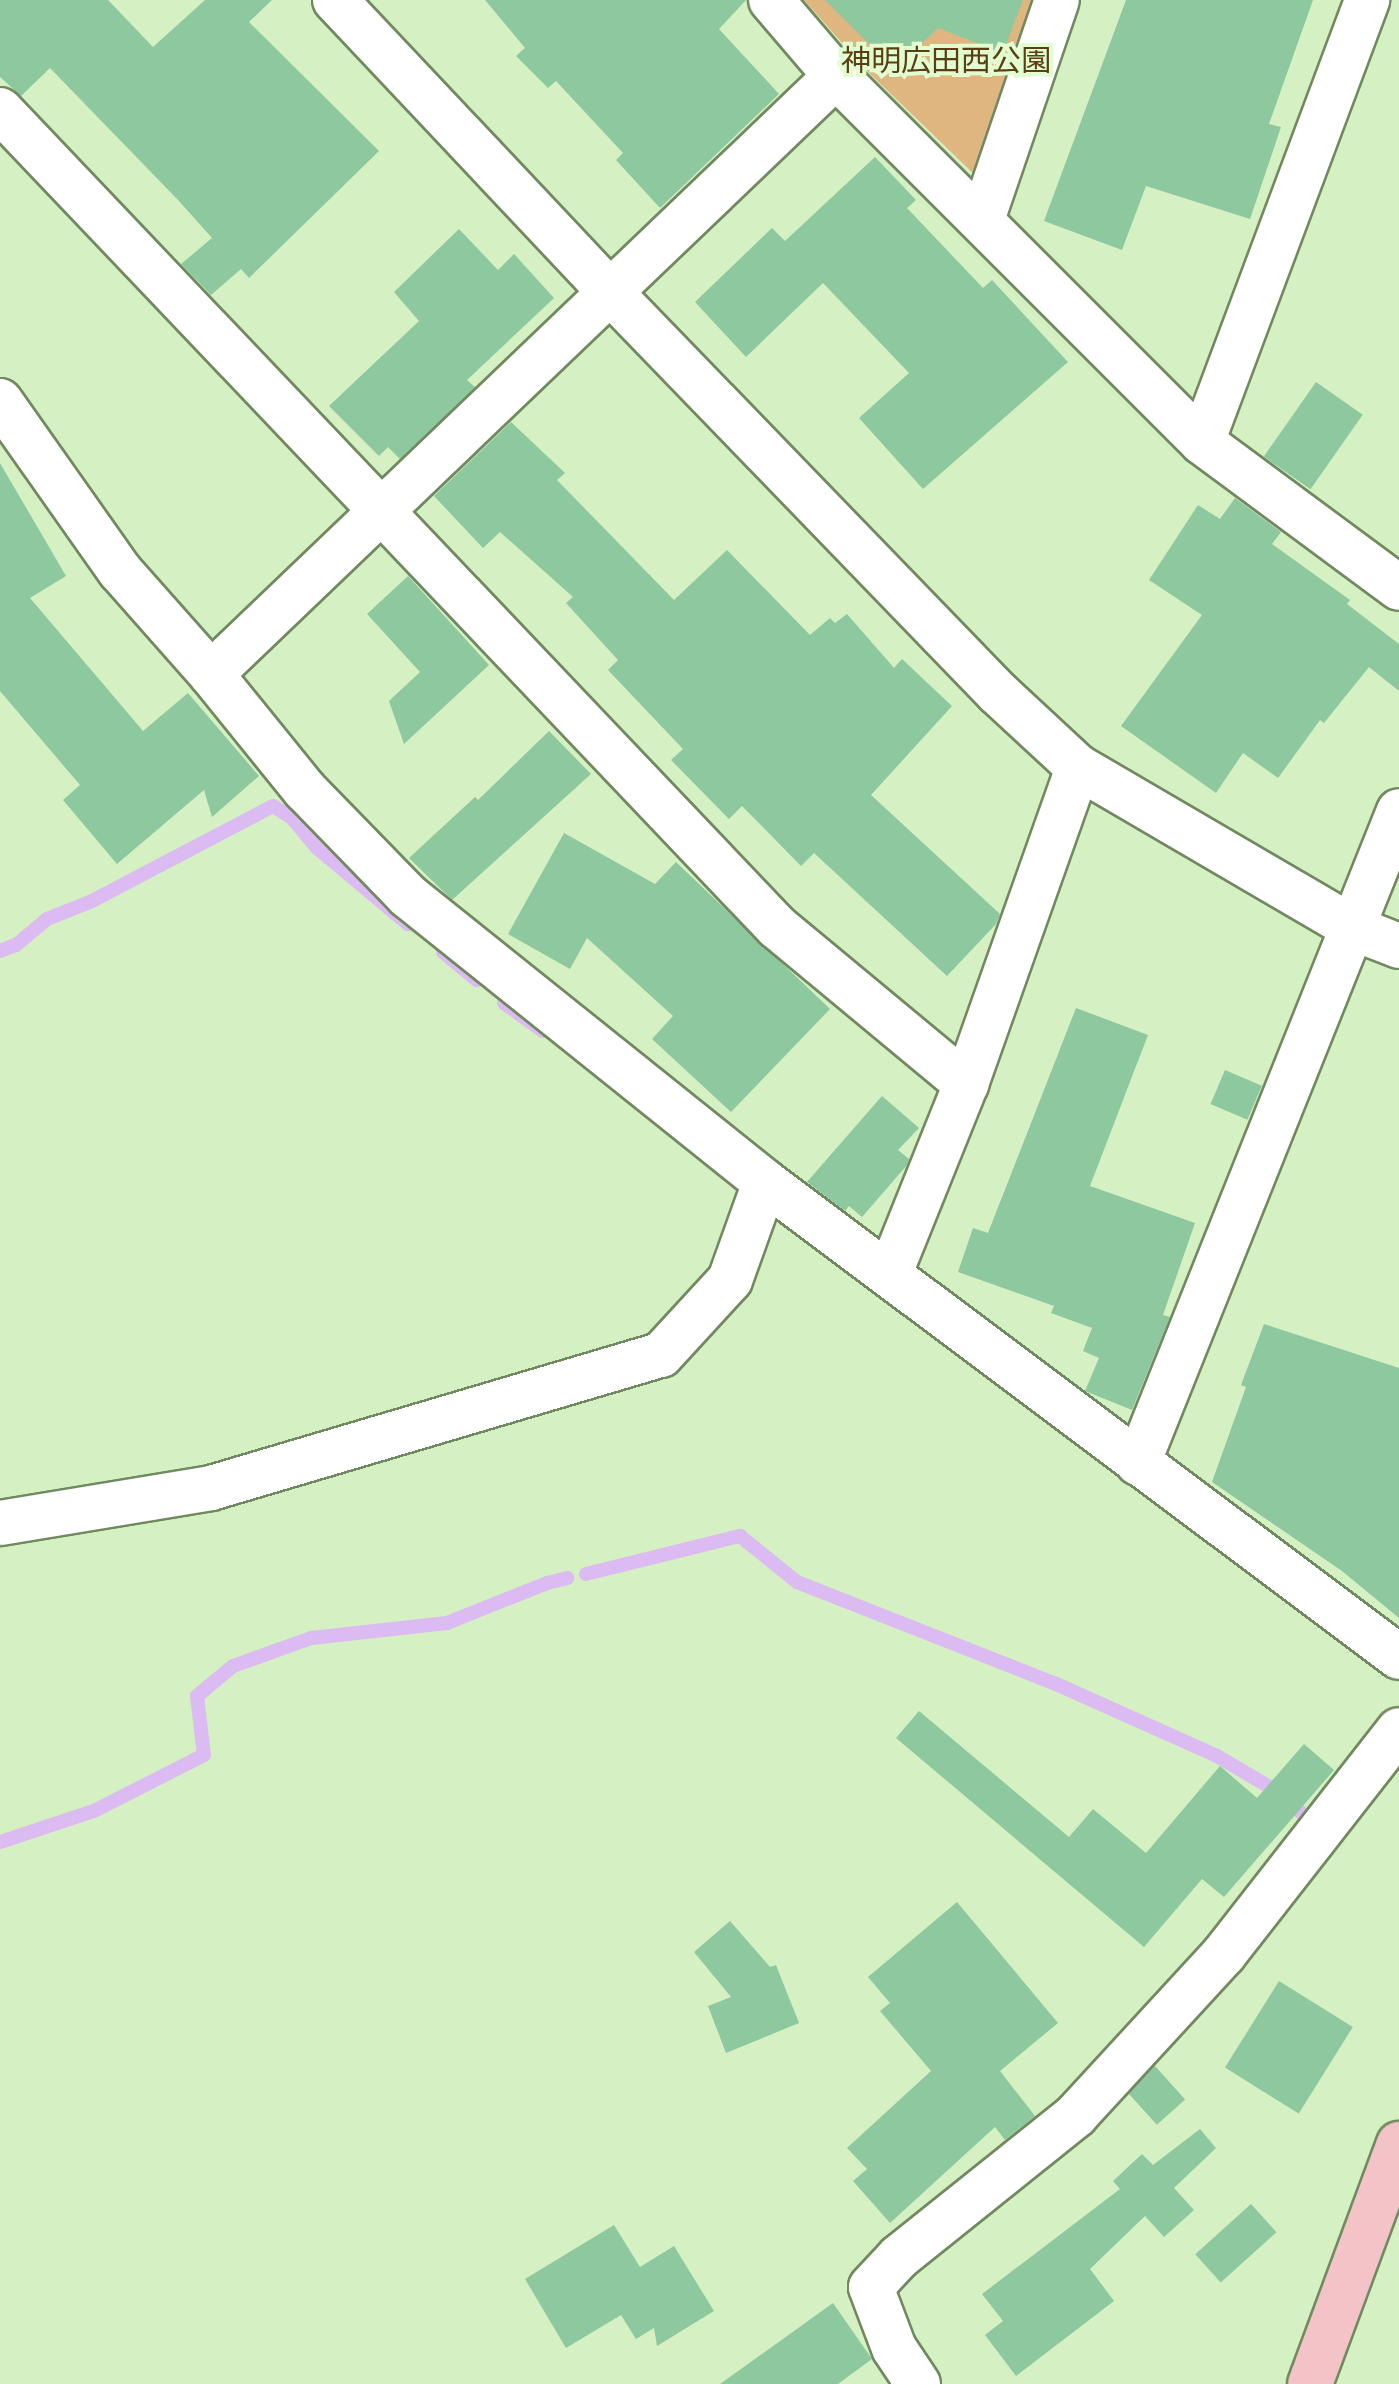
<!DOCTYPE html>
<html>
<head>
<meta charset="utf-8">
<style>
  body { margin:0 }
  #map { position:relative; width:1399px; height:2384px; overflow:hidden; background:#d5f0c2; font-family:Signika,"Noto Sans JP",sans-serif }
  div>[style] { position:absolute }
  .green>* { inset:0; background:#e0b680 }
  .stream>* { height:14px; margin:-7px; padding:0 7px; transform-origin:7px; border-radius:7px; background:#dcbaf2 }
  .building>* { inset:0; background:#8ec89e; transform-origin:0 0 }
  .roads { filter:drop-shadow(2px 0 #718960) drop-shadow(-2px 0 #718960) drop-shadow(0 2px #718960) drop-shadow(0 -2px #718960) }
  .minor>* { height:44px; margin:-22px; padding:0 22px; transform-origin:22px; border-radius:22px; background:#fff }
  .tertiary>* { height:44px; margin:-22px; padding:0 22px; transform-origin:22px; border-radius:22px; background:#fff }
  .trunk>* { height:44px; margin:-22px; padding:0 22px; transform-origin:22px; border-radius:22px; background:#f4c3c8 }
  span { translate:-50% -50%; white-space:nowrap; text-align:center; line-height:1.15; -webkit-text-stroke:8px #e2fdcf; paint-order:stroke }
  .park-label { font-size:30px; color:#5b3e14 }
</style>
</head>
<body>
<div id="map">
  <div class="green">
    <div style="clip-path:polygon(804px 0,1036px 0,976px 176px,867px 71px)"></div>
  </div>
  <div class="stream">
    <div style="left:0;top:951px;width:17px;rotate:-21deg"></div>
    <div style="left:16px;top:945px;width:40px;rotate:-40deg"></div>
    <div style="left:47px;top:919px;width:48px;rotate:-21.8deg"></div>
    <div style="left:92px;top:901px;width:204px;rotate:-27.7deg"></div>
    <div style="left:273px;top:806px;width:22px;rotate:32deg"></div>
    <div style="left:292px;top:818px;width:39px;rotate:50deg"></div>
    <div style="left:317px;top:848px;width:119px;rotate:39.9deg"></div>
    <div style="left:443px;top:952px;width:44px;rotate:39.5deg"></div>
    <div style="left:504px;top:1003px;width:48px;rotate:35.7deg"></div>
    <div style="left:586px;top:1574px;width:159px;rotate:-13.9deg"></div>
    <div style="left:740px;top:1536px;width:73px;rotate:38.9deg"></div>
    <div style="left:797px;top:1582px;width:276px;rotate:21.5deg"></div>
    <div style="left:1054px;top:1683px;width:179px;rotate:24.1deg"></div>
    <div style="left:1217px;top:1756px;width:65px;rotate:30.5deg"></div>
    <div style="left:1273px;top:1789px;width:48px;rotate:40deg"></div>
    <div style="left:1310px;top:1820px;width:11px;rotate:-56deg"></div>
    <div style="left:0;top:1842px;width:99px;rotate:-18.3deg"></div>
    <div style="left:94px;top:1811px;width:123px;rotate:-27deg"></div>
    <div style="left:204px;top:1755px;width:59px;rotate:-96.8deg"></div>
    <div style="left:197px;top:1696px;width:47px;rotate:-39.8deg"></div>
    <div style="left:233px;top:1666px;width:83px;rotate:-19.7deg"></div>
    <div style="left:311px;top:1638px;width:137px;rotate:-6.3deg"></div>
    <div style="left:447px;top:1623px;width:108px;rotate:-21.8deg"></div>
    <div style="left:547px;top:1583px;width:21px;rotate:-14deg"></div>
  </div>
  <div class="building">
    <div style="clip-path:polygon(0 0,108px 0,153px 47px,205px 0,272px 0,249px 22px,379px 151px,249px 278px,241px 269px,211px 295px,181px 264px,212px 238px,179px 201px,50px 68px,21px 96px,0 77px)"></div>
    <div style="clip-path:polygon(485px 0,746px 0,719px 29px,779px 94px,660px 208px,616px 160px,623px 153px,556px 81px,548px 88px,516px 56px,525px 48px)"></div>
    <div style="clip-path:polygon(825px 0,1023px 0,1003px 53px,938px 28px,895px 70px)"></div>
    <div style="clip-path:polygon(1126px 0,1313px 0,1269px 124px,1281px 127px,1250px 219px,1146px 186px,1122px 250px,1044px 221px)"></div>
    <div style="clip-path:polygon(875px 157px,916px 200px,907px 208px,983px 288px,992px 280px,1068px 362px,923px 489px,859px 418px,909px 373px,823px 283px,746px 357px,695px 302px,772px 228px,785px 241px)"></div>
    <div style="clip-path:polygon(459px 229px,498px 270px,514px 254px,554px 298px,467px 380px,475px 387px,400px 459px,388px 447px,379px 456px,329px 406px,419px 321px,394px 292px)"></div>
    <div style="left:1316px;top:382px;width:57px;height:91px;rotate:35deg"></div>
    <div style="clip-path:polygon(511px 422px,565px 473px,557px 480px,674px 600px,727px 550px,810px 635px,830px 618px,835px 623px,847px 614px,894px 668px,902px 659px,952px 706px,871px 795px,1000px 914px,996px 924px,947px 976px,814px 853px,801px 866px,742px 806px,729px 819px,671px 760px,683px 749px,608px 670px,618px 660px,566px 603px,573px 597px,500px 532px,483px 548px,434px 496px)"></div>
    <div style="clip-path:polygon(0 463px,66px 576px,30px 598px,143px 731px,188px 693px,259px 776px,212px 817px,204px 790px,117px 864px,63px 800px,80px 785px,0 691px)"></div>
    <div style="clip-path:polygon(1235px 498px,1281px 532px,1272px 544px,1350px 600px,1347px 604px,1399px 644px,1399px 691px,1369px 667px,1324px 723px,1320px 720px,1278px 778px,1243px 753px,1216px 793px,1121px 726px,1202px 615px,1149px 580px,1198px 505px,1220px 519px)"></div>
    <div style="clip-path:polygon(408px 576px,489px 665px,404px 744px,389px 701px,420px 672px,367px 614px)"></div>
    <div style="clip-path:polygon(549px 731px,591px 774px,452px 900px,409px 858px,475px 797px,478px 800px)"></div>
    <div style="clip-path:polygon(564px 833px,655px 884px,676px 862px,830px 1009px,731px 1112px,652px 1039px,673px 1016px,587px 938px,570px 969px,508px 934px)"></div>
    <div style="clip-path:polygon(1076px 1008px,1148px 1035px,1090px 1186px,1195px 1223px,1163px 1315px,1170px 1317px,1132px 1410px,1085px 1391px,1099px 1358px,1083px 1351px,1092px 1328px,1051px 1313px,1054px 1306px,958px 1272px,973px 1228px,988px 1233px)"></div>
    <div style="left:1225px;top:1070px;width:40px;height:37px;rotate:23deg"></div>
    <div style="clip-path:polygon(882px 1096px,919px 1128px,898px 1150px,909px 1159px,907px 1165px,862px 1217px,849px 1206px,845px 1211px,807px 1182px)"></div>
    <div style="clip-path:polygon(1264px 1324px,1399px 1368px,1399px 1618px,1342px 1571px,1212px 1482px,1246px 1387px,1241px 1385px)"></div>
    <div style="clip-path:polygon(919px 1711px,1069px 1837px,1093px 1809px,1146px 1853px,1220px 1766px,1257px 1798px,1304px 1744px,1334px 1770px,1224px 1897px,1202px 1879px,1144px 1947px,896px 1738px)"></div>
    <div style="clip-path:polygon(957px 1902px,1058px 2023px,1000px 2071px,1035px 2116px,1005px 2140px,995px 2127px,890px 2223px,853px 2181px,867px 2169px,847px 2148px,931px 2071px,880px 2011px,890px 2003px,868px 1977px)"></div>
    <div style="clip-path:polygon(730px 1921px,770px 1967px,776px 1965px,799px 2023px,726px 2053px,708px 2006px,731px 1997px,694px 1952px)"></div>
    <div style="left:1279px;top:1981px;width:87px;height:102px;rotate:32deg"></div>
    <div style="left:1155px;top:2066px;width:45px;height:38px;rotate:48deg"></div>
    <div style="clip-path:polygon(1200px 2129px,1216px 2148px,1174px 2188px,1194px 2210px,1164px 2237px,1145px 2216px,1090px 2269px,1114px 2301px,1016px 2376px,985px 2335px,1003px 2321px,982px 2294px,1120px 2189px,1113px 2181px,1142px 2154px,1153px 2165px)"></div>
    <div style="left:1251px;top:2204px;width:38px;height:75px;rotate:48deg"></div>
    <div style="clip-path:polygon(614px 2225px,640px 2267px,674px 2246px,714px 2311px,657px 2346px,654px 2328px,636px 2339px,621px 2315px,566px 2348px,525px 2279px)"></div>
    <div style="clip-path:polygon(833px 2303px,872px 2359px,838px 2384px,720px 2384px)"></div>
  </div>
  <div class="roads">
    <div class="minor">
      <div style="left:771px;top:0;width:100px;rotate:49.5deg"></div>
      <div style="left:836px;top:76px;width:518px;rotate:45deg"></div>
      <div style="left:1202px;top:442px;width:245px;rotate:36.5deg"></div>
      <div style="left:0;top:110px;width:1127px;rotate:46.44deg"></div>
      <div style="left:777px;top:927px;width:246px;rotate:39.7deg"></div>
      <div style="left:982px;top:220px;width:232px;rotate:-71.2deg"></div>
      <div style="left:0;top:401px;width:208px;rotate:54.8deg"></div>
      <div style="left:120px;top:571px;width:137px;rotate:48.5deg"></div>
      <div style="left:211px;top:674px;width:149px;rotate:51deg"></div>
      <div style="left:305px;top:790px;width:148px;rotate:45.8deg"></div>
      <div style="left:408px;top:896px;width:457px;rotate:38.7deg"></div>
      <div style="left:765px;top:1182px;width:792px;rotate:36.84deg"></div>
      <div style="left:1202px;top:442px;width:472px;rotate:-69.5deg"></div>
      <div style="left:211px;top:674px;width:865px;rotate:-43.74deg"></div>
      <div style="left:890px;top:1273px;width:204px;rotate:-68.1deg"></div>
      <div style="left:966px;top:1084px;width:336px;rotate:-70.5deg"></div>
      <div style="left:1138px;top:1463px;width:702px;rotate:-68.18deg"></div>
      <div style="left:0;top:1523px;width:214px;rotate:-9.4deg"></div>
      <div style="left:211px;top:1488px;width:469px;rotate:-16.5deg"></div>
      <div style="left:661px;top:1355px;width:102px;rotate:-47.4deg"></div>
      <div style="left:730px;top:1280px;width:104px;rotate:-70.3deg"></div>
      <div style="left:918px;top:2384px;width:43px;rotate:-123.7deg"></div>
      <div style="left:894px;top:2348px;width:65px;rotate:-110.7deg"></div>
      <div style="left:871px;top:2287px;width:41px;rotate:-47deg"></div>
      <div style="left:899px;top:2257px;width:227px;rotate:-38.7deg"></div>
      <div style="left:1076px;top:2115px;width:219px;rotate:-47.4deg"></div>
      <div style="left:1224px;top:1954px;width:284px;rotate:-52deg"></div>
    </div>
    <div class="tertiary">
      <div style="left:335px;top:0;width:403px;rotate:46.7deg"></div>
      <div style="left:611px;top:293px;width:557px;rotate:45.95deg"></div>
      <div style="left:998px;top:693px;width:109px;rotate:42.8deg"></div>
      <div style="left:1078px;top:767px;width:319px;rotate:30.3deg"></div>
      <div style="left:1353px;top:928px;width:49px;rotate:21.4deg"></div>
    </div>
    <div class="trunk">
      <div style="left:1310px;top:2384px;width:256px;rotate:-69.7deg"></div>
    </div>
  </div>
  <div class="park-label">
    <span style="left:946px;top:62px">神明広田西公園</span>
  </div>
</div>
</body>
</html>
